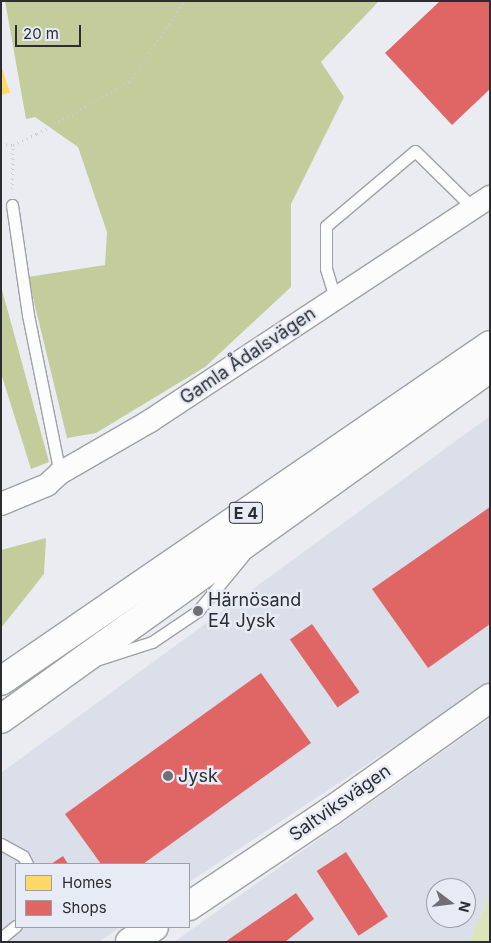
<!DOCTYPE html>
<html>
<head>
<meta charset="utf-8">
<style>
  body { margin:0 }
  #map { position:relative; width:491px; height:943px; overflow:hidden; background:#eaecf2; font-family:Inter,sans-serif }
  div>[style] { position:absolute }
  .built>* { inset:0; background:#dadfea }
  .green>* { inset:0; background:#dce4b9 }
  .forest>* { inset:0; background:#c4cc9c }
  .homes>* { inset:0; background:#ffd966 }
  .shops>* { inset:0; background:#e06666; transform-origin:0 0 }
  .path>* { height:3px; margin-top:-1.5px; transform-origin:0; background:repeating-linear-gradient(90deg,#cacbcd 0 1px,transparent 0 5px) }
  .roads { filter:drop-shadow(1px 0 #9fa1a5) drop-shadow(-1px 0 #9fa1a5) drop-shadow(0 1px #9fa1a5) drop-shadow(0 -1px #9fa1a5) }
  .service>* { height:11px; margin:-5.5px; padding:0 5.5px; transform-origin:5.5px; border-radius:5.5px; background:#fcfcfd }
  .minor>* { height:22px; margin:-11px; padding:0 11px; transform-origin:11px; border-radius:11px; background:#fcfcfd }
  .tertiary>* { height:28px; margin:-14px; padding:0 14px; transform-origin:14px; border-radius:14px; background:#fcfcfd }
  .trunk>* { height:28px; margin:-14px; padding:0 14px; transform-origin:14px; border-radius:14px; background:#fcfcfd }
  .dots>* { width:14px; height:14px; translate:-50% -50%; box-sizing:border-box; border:2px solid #e6ebf5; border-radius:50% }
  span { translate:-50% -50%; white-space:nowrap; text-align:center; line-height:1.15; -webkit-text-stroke:5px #e6ebf5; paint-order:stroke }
  .shield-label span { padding:1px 4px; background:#e6ebf5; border:1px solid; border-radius:4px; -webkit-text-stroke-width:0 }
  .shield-label { font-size:16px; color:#2b2d31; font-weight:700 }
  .street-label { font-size:18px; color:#2b2d31 }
  .poi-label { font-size:18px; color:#2b2d31 }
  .left { translate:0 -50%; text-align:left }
  .frame { position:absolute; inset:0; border:2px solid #2b2d31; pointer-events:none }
  .legend { position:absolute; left:15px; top:863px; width:175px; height:65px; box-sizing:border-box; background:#e6ebf5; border:1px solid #9b9fa7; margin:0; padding:6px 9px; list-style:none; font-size:15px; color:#2b2d31 }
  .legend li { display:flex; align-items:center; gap:10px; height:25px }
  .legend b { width:25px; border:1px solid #9b9fa7 }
  .north { position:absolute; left:426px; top:878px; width:50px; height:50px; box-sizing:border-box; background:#e6ebf5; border:1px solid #9b9fa7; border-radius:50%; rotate:105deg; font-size:14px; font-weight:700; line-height:20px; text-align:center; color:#2b2d31 }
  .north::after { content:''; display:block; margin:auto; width:18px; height:22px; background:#6e7075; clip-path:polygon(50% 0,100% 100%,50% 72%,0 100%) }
  .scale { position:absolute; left:15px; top:25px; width:66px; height:22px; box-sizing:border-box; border:2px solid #2b2d31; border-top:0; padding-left:6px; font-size:15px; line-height:18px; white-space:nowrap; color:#2b2d31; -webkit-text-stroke:4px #e6ebf5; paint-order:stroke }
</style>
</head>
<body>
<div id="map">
  <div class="built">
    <div style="clip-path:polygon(490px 416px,490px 683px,189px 882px,189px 864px,16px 864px,16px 927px,121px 927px,98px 942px,11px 942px,1px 925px,1px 773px)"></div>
    <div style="clip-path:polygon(evenodd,490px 718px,490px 895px,469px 942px,174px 942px,490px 718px,436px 888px,466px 888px,466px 918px,436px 918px,436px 888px)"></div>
  </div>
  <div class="green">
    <div style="clip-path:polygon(490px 895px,490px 942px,469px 942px)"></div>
  </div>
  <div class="forest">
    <div style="clip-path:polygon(5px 1px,379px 1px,321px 62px,344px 97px,291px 204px,291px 287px,205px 367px,96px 433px,67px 438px,28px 277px,105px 265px,107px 232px,78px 147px,35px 117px,26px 119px)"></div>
    <div style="clip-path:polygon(1px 286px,49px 462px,31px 469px,1px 373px)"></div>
    <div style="clip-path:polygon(46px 538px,44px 574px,1px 628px,1px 550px)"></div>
  </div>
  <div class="homes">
    <div style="clip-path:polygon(1px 65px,10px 93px,1px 95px)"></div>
  </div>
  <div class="shops">
    <div style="clip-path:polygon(440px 1px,490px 1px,490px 89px,452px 125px,385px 53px)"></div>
    <div style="clip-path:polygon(490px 507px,490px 624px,428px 668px,372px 589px)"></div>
    <div style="left:312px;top:624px;width:83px;height:27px;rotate:55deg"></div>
    <div style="clip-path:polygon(261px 673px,311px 743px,143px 864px,101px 864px,65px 814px)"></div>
    <div style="left:346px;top:852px;width:77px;height:35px;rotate:57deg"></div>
    <div style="clip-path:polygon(63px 856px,68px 864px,51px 864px)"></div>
    <div style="clip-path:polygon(296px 893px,314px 919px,285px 942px,225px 942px)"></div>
  </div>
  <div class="path">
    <div style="left:1px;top:144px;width:12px;rotate:5deg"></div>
    <div style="left:13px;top:145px;width:26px;rotate:-25deg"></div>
    <div style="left:37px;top:134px;width:106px;rotate:-29.5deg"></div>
    <div style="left:129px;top:82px;width:98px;rotate:-55.3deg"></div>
    <div style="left:12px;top:189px;width:44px;rotate:-88.7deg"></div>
  </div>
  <div class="roads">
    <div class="service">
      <div style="left:12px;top:205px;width:111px;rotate:81.7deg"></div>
      <div style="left:28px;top:315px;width:161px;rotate:78.6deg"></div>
      <div style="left:335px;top:298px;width:31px;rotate:-107deg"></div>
      <div style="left:326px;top:268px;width:42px;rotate:-90deg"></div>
      <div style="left:326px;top:226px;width:116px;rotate:-40.1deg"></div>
      <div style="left:415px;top:151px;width:81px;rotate:44.5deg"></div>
      <div style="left:99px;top:659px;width:56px;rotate:-17.8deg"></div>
      <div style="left:152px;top:642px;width:55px;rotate:-34deg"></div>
      <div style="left:198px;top:611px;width:72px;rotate:-50.6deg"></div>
      <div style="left:1px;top:844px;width:25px;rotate:29deg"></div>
      <div style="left:23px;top:856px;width:9px;rotate:63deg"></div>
      <div style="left:1px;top:938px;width:19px;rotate:-39deg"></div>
    </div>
    <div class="minor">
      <div style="left:1px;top:504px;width:50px;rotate:-22.4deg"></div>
      <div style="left:47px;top:485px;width:18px;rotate:-43deg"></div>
      <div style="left:60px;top:473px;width:104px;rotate:-30deg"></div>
      <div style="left:150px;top:421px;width:407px;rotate:-33.4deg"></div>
    </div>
    <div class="tertiary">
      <div style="left:189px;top:906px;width:171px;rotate:-33.8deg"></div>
      <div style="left:331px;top:811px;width:195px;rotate:-35.4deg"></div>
      <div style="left:130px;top:942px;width:28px;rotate:-32deg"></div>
    </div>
    <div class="trunk">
      <div style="left:1px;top:681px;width:593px;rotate:-34.49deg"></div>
      <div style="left:1px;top:719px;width:602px;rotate:-35.67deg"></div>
    </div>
  </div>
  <div class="dots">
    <div style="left:198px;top:611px;background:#6e7075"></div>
    <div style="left:168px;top:776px;background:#6e7075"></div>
  </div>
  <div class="shield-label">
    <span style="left:246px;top:513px">E 4</span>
  </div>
  <div class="street-label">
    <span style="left:248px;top:356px;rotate:-34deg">Gamla Ådalsvägen</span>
    <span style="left:340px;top:803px;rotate:-35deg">Saltviksvägen</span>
  </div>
  <div class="poi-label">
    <span class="left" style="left:208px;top:611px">Härnösand<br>E4 Jysk</span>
    <span class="left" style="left:178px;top:776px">Jysk</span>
  </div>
  <div class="frame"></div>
  <ul class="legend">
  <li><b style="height:14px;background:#ffd966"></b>Homes</li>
  <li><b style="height:14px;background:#e06666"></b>Shops</li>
  </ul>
  <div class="north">N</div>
  <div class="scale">20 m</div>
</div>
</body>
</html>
